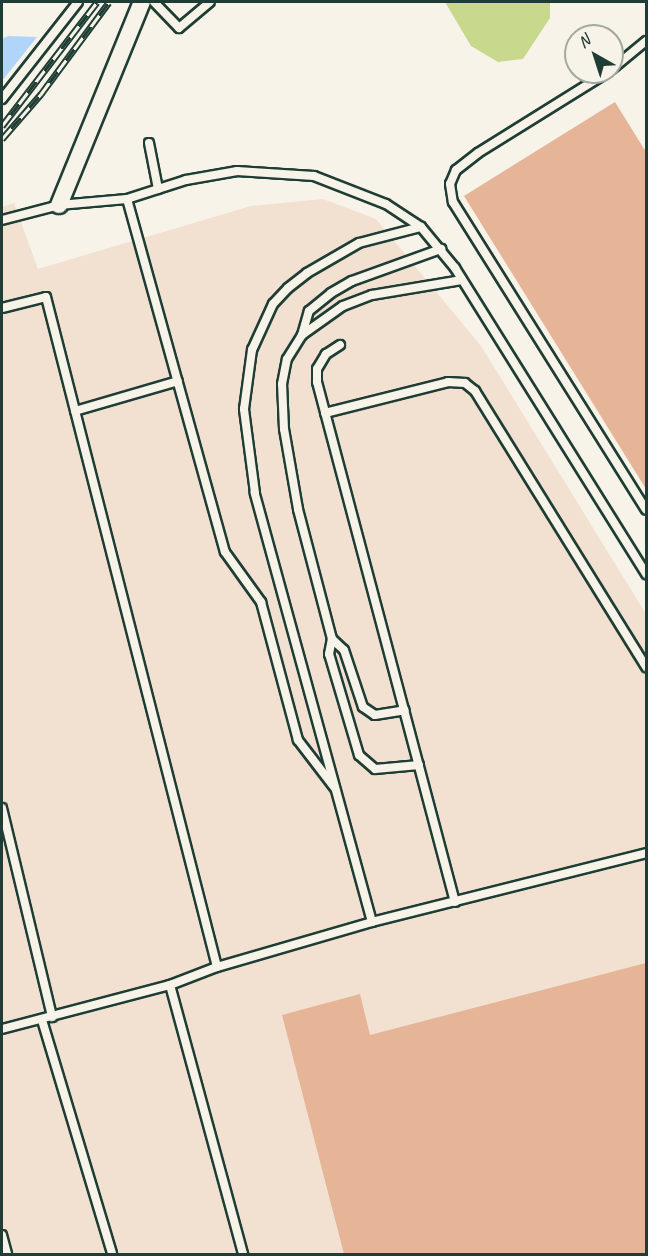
<!DOCTYPE html>
<html>
<head>
<meta charset="utf-8">
<style>
  body { margin:0 }
  #map { position:relative; width:648px; height:1256px; overflow:hidden; background:#f7f3e8; font-family:Caveat,sans-serif }
  div>[style] { position:absolute }
  .built>* { inset:0; background:#f2e0d0 }
  .green>* { inset:0; background:#c8d88d }
  .water>* { inset:0; background:#b1d4f9 }
  .building>* { inset:0; background:#e6b497 }
  .roads { filter:drop-shadow(2px 0 #1f3d34) drop-shadow(-2px 0 #1f3d34) drop-shadow(0 2px #1f3d34) drop-shadow(0 -2px #1f3d34) }
  .lane>* { height:8px; margin:-4px; padding:0 4px; transform-origin:4px; border-radius:4px; background:#f7f3e8 }
  .street>* { height:16px; margin:-8px; padding:0 8px; transform-origin:8px; border-radius:8px; background:#f7f3e8 }
  .rail>* { height:7px; margin-top:-3.5px; transform-origin:0; background:repeating-linear-gradient(90deg,#f7f3e8 0 14px,#1f3d34 0 28px); box-sizing:border-box; border-block:2px solid #1f3d34 }
  span { translate:-50% -50%; white-space:nowrap; text-align:center; line-height:1.15; -webkit-text-stroke:6px #f7f3e8; paint-order:stroke }
  .frame { position:absolute; inset:0; border:3px solid #1f3d34; pointer-events:none }
  .north { position:absolute; left:564px; top:24px; width:60px; height:60px; box-sizing:border-box; background:#f7f3e8; border:2px solid #a1aaa0; border-radius:50%; rotate:321deg; font-size:16px; font-weight:700; line-height:24px; text-align:center; color:#1f3d34 }
  .north::after { content:''; display:block; margin:auto; width:21px; height:27px; background:#1f3d34; clip-path:polygon(50% 0,100% 100%,50% 72%,0 100%) }
</style>
</head>
<body>
<div id="map">
  <div class="built">
    <div style="clip-path:polygon(323px 199px,376px 219px,481px 346px,646px 614px,646px 1254px,2px 1254px,2px 207px,14px 203px,38px 269px,251px 206px)"></div>
  </div>
  <div class="green">
    <div style="clip-path:polygon(445px 2px,550px 2px,550px 18px,523px 59px,498px 62px,471px 46px)"></div>
  </div>
  <div class="water">
    <div style="clip-path:polygon(8px 36px,37px 37px,2px 81px,2px 39px)"></div>
  </div>
  <div class="building">
    <div style="clip-path:polygon(615px 102px,646px 152px,646px 489px,464px 196px)"></div>
    <div style="clip-path:polygon(646px 963px,646px 1254px,344px 1254px,282px 1015px,360px 994px,370px 1035px)"></div>
  </div>
  <div class="roads">
    <div class="lane">
      <div style="left:154px;top:2px;width:36px;rotate:46deg"></div>
      <div style="left:179px;top:28px;width:40px;rotate:-40deg"></div>
      <div style="left:612px;top:69px;width:44px;rotate:-39.5deg"></div>
      <div style="left:608px;top:72px;width:153px;rotate:148.1deg"></div>
      <div style="left:478px;top:153px;width:28px;rotate:142deg"></div>
      <div style="left:456px;top:170px;width:15px;rotate:113deg"></div>
      <div style="left:450px;top:184px;width:18px;rotate:81deg"></div>
      <div style="left:453px;top:202px;width:363px;rotate:57.9deg"></div>
      <div style="left:2px;top:99px;width:123px;rotate:-51.9deg"></div>
      <div style="left:149px;top:143px;width:47px;rotate:78.9deg"></div>
      <div style="left:127px;top:199px;width:366px;rotate:74.5deg"></div>
      <div style="left:225px;top:552px;width:62px;rotate:54.2deg"></div>
      <div style="left:261px;top:602px;width:143px;rotate:75deg"></div>
      <div style="left:298px;top:740px;width:59px;rotate:52.5deg"></div>
      <div style="left:2px;top:220px;width:59px;rotate:-14.7deg"></div>
      <div style="left:59px;top:205px;width:68px;rotate:-5deg"></div>
      <div style="left:127px;top:199px;width:62px;rotate:-17.9deg"></div>
      <div style="left:186px;top:180px;width:52px;rotate:-10deg"></div>
      <div style="left:237px;top:171px;width:77px;rotate:3.7deg"></div>
      <div style="left:314px;top:176px;width:77px;rotate:21.3deg"></div>
      <div style="left:386px;top:204px;width:42px;rotate:33.3deg"></div>
      <div style="left:421px;top:227px;width:53px;rotate:50.3deg"></div>
      <div style="left:455px;top:268px;width:361px;rotate:58deg"></div>
      <div style="left:2px;top:308px;width:45px;rotate:-14deg"></div>
      <div style="left:46px;top:297px;width:691px;rotate:75.68deg"></div>
      <div style="left:302px;top:335px;width:25px;rotate:-74deg"></div>
      <div style="left:309px;top:311px;width:28px;rotate:-39deg"></div>
      <div style="left:331px;top:293px;width:24px;rotate:-30deg"></div>
      <div style="left:352px;top:281px;width:95px;rotate:-19.8deg"></div>
      <div style="left:340px;top:345px;width:17px;rotate:147deg"></div>
      <div style="left:326px;top:354px;width:17px;rotate:121deg"></div>
      <div style="left:317px;top:369px;width:13px;rotate:90deg"></div>
      <div style="left:317px;top:382px;width:538px;rotate:75.14deg"></div>
      <div style="left:75px;top:411px;width:107px;rotate:-16.2deg"></div>
      <div style="left:325px;top:413px;width:127px;rotate:-14.1deg"></div>
      <div style="left:448px;top:382px;width:17px;rotate:3deg"></div>
      <div style="left:465px;top:383px;width:13px;rotate:39deg"></div>
      <div style="left:475px;top:391px;width:325px;rotate:58.2deg"></div>
      <div style="left:332px;top:639px;width:16px;rotate:43deg"></div>
      <div style="left:344px;top:650px;width:60px;rotate:71.6deg"></div>
      <div style="left:363px;top:707px;width:14px;rotate:34deg"></div>
      <div style="left:375px;top:715px;width:30px;rotate:-9deg"></div>
      <div style="left:419px;top:765px;width:44px;rotate:174.8deg"></div>
      <div style="left:375px;top:769px;width:21px;rotate:-139deg"></div>
      <div style="left:359px;top:755px;width:105px;rotate:-106.5deg"></div>
      <div style="left:329px;top:654px;width:15px;rotate:-79deg"></div>
      <div style="left:332px;top:639px;width:134px;rotate:-104.7deg"></div>
      <div style="left:298px;top:509px;width:81px;rotate:-99.9deg"></div>
      <div style="left:284px;top:429px;width:45px;rotate:-92.5deg"></div>
      <div style="left:282px;top:384px;width:25px;rotate:-79deg"></div>
      <div style="left:287px;top:359px;width:28px;rotate:-58deg"></div>
      <div style="left:302px;top:335px;width:50px;rotate:-35.3deg"></div>
      <div style="left:343px;top:306px;width:31px;rotate:-21deg"></div>
      <div style="left:372px;top:295px;width:91px;rotate:-9.5deg"></div>
      <div style="left:2px;top:808px;width:215px;rotate:76.5deg"></div>
      <div style="left:372px;top:922px;width:445px;rotate:-105.3deg"></div>
      <div style="left:255px;top:493px;width:85px;rotate:-97.5deg"></div>
      <div style="left:244px;top:409px;width:60px;rotate:-82.3deg"></div>
      <div style="left:252px;top:350px;width:51px;rotate:-65.5deg"></div>
      <div style="left:273px;top:304px;width:22px;rotate:-47deg"></div>
      <div style="left:288px;top:288px;width:24px;rotate:-38deg"></div>
      <div style="left:307px;top:273px;width:60px;rotate:-30deg"></div>
      <div style="left:359px;top:243px;width:64px;rotate:-14.5deg"></div>
      <div style="left:170px;top:985px;width:279px;rotate:74.8deg"></div>
      <div style="left:42px;top:1020px;width:244px;rotate:73.3deg"></div>
      <div style="left:2px;top:1029px;width:174px;rotate:-14.7deg"></div>
      <div style="left:170px;top:985px;width:50px;rotate:-21deg"></div>
      <div style="left:217px;top:967px;width:161px;rotate:-16.2deg"></div>
      <div style="left:372px;top:922px;width:283px;rotate:-14.1deg"></div>
      <div style="left:2px;top:1235px;width:20px;rotate:75deg"></div>
    </div>
    <div class="street">
      <div style="left:59px;top:205px;width:219px;rotate:-67.8deg"></div>
    </div>
  </div>
  <div class="rail">
    <div style="left:2px;top:126px;width:156px;rotate:-52.5deg"></div>
    <div style="left:2px;top:139px;width:60px;rotate:-49.1deg"></div>
    <div style="left:41px;top:94px;width:114px;rotate:-53.5deg"></div>
  </div>
  <div class="frame"></div>
  <div class="north">N</div>
</div>
</body>
</html>
